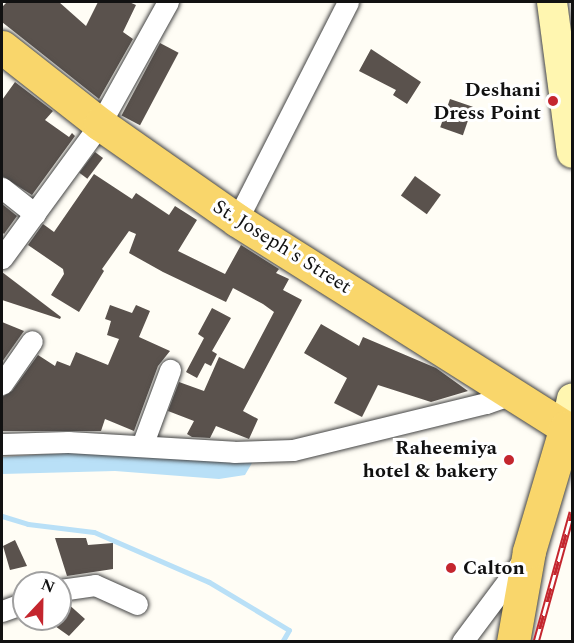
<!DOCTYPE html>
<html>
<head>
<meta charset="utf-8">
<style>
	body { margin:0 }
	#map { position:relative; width:574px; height:643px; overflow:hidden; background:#fffdf5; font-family:Spectral,serif }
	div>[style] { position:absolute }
	.water>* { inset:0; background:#b9e0f7 }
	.stream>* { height:5px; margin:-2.5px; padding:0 2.5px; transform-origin:2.5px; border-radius:2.5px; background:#b9e0f7 }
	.building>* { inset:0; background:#5a524d; transform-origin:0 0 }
	.roads { filter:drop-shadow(0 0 2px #444) drop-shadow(0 0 2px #444) }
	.minor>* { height:21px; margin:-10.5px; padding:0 10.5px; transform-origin:10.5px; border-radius:10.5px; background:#fff }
	.secondary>* { height:30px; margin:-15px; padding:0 15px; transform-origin:15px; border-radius:15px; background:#fff6b0 }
	.primary>* { height:33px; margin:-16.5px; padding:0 16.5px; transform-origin:16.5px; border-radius:16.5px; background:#f9d66b }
	.rail>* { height:7px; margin-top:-3.5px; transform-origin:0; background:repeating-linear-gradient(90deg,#fff 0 14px,#c4262e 0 28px); box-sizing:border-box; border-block:2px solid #c4262e }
	.dots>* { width:16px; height:16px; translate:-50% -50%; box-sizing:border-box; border:3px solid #fff; border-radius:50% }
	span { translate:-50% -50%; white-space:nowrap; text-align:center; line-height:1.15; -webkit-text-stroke:6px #fff; paint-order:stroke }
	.poi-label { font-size:20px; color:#111; font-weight:700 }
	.right { translate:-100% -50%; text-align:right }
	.left { translate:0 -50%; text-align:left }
	.street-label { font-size:20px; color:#111 }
	.frame { position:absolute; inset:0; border:3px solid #111; pointer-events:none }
	.north { position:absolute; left:12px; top:571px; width:60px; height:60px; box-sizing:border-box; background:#fff; border:2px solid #a0a0a0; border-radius:50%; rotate:22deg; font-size:16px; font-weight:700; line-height:24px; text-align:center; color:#111 }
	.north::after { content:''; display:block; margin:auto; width:21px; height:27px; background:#c4262e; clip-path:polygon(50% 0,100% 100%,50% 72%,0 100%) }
</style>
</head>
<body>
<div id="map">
	<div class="water">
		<div style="clip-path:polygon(94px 451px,248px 458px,252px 463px,245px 475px,219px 479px,115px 471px,2px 474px,2px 457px)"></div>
	</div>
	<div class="stream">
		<div style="left:2px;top:516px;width:27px;rotate:17deg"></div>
		<div style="left:28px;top:524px;width:66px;rotate:6.9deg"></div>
		<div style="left:94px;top:532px;width:125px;rotate:23.5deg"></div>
		<div style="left:209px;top:582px;width:93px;rotate:31deg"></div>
		<div style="left:289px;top:630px;width:14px;rotate:120deg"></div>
	</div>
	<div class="building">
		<div style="clip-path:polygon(7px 2px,59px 2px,86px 26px,98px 2px,129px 2px,136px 5px,123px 32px,133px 39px,99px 99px,2px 22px,2px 7px)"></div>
		<div style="left:160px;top:43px;width:21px;height:82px;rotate:28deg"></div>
		<div style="clip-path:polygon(371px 49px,421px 82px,407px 104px,393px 95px,396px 90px,359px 71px)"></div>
		<div style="clip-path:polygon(15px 82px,53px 111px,45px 120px,69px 137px,72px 133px,75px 136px,32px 195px,2px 176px,2px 100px)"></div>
		<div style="left:450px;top:99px;width:24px;height:30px;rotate:19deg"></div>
		<div style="left:95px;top:152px;width:10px;height:26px;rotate:37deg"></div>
		<div style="clip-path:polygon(94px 174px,132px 199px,136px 193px,169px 215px,175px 206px,197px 220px,178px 251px,225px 274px,241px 245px,279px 269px,276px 273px,289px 279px,283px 290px,302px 300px,243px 411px,258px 419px,249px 439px,216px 426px,210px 438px,192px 437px,187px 434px,194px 421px,168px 411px,179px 382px,204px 391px,219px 357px,244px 369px,274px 312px,263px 304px,233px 288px,226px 302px,163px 272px,129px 253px,136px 234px,129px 231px,102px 269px,104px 271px,79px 312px,51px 295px,64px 274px,63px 269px,28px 245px,43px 224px,54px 232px)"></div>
		<div style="left:415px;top:176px;width:32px;height:24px;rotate:36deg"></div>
		<div style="clip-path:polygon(2px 204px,17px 216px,4px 234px,2px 232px)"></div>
		<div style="clip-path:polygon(2px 272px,61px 317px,60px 319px,2px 300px)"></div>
		<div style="clip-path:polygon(110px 305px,132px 313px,136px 305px,150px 311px,139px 337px,170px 351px,158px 366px,134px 431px,105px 419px,101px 431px,2px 431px,2px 397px,12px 391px,38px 355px,55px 366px,57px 361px,70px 366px,76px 352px,108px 365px,119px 339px,107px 335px,111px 321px,105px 319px)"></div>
		<div style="clip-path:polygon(212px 308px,231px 318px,212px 351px,217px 354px,211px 366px,205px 363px,197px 378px,186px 372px,204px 338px,198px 334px)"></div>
		<div style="clip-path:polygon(2px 322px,24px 331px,2px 362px)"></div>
		<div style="clip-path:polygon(321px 324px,359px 346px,363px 337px,436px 368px,468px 391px,431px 402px,378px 385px,362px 417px,334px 403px,347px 378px,304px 353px)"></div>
		<div style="clip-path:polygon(55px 538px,86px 538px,88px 545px,113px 543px,113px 569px,67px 576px)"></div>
		<div style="clip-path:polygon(15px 540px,27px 566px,10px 570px,3px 546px)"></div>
		<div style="clip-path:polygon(60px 602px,66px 602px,85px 619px,69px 636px,45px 619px,60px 619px)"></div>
	</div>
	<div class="roads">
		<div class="minor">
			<div style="left:2px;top:188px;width:42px;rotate:38.2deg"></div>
			<div style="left:237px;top:220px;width:245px;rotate:-63deg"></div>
			<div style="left:2px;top:258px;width:166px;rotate:-53.8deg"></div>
			<div style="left:100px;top:124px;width:140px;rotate:-60.9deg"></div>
			<div style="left:2px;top:384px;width:52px;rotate:-55.1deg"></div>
			<div style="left:143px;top:443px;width:78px;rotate:-69.7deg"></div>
			<div style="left:2px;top:444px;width:66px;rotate:-1.7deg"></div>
			<div style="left:68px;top:442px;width:166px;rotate:3.4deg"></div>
			<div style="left:234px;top:452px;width:59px;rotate:-1.9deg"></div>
			<div style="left:293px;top:450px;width:199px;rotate:-13.7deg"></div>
			<div style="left:486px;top:403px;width:31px;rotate:-19deg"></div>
			<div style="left:60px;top:590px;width:35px;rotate:-8deg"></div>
			<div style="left:95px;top:585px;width:46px;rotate:24.3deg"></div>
			<div style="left:2px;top:611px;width:23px;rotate:-20deg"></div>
			<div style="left:462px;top:642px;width:104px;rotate:-53.2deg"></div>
		</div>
		<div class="secondary">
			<div style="left:552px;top:2px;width:152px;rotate:82.5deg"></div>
			<div style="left:566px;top:427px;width:29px;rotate:-78deg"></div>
		</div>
		<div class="primary">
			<div style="left:2px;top:47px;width:125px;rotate:38.2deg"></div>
			<div style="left:100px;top:124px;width:167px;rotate:35deg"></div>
			<div style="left:237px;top:220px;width:396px;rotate:32.3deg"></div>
			<div style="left:513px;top:642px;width:92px;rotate:-80deg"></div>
			<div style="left:529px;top:551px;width:129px;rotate:-73.4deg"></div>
		</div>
	</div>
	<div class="rail">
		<div style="left:536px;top:642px;width:135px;rotate:-74.5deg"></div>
	</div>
	<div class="dots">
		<div style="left:553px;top:101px;background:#c4262e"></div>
		<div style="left:509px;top:460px;background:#c4262e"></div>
		<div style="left:451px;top:568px;background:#c4262e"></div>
	</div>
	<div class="poi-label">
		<span class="right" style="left:541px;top:102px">Deshani<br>Dress Point</span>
		<span class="right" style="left:497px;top:460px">Raheemiya<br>hotel &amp; bakery</span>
		<span class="left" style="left:463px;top:568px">Calton</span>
	</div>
	<div class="street-label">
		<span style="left:282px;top:247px;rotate:32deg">St. Joseph's Street</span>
	</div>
	<div class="frame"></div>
	<div class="north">N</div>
</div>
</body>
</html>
